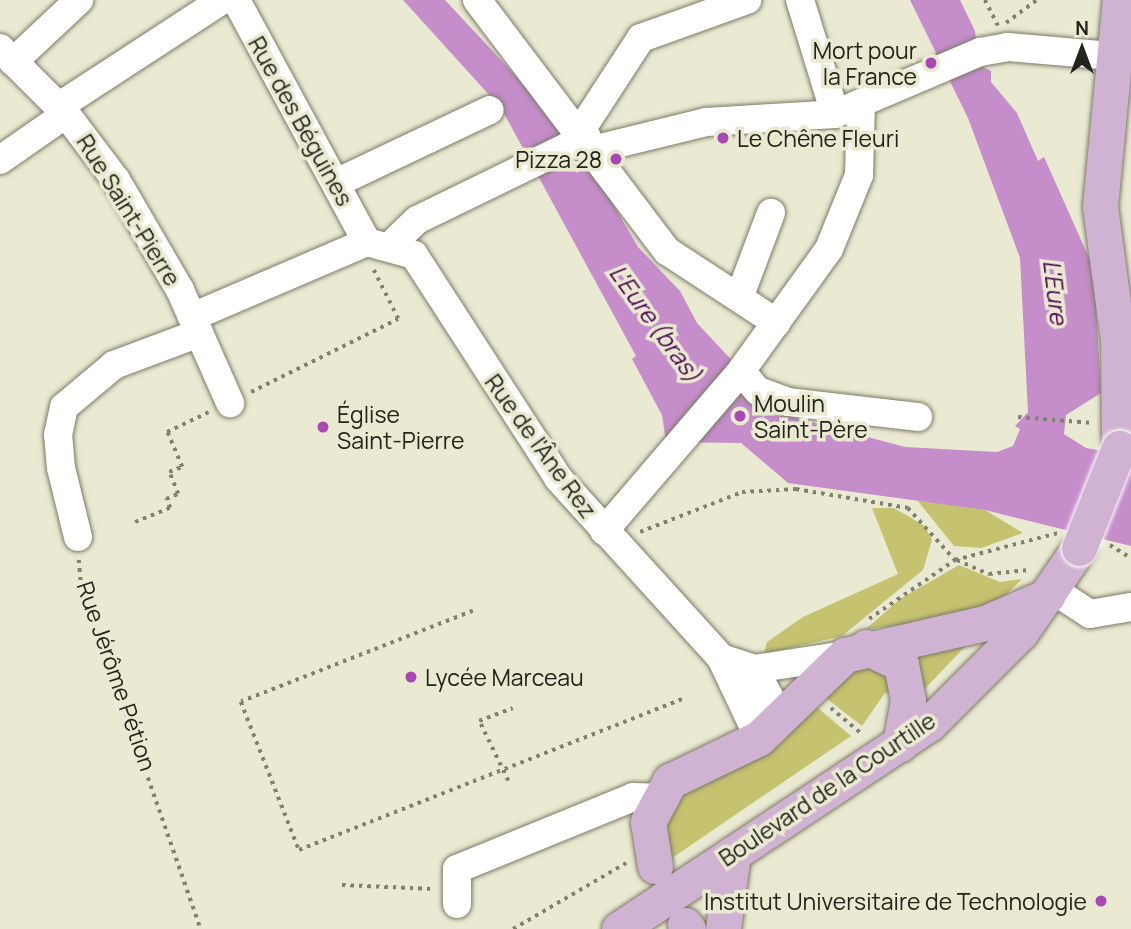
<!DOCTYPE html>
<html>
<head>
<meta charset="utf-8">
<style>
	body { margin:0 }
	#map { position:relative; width:1131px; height:929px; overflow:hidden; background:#eaead3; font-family:Manrope,sans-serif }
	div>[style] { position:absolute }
	.green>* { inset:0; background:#c5c370 }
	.water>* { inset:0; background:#c58dca }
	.river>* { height:37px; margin:-18.5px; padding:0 18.5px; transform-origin:18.5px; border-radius:18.5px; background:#c58dca }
	.path>* { height:3.5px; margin-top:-1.75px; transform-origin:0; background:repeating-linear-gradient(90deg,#818172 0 3.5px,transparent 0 8.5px) }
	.roads { filter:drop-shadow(0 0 2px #7b7b66) drop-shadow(0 0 2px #7b7b66) }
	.minor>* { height:28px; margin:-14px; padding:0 14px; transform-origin:14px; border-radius:14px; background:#fff }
	.major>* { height:35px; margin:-17.5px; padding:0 17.5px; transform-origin:17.5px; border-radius:17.5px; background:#d0b2d2 }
	.bridges { filter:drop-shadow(0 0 2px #fff) drop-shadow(0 0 2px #fff) }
	.major-bridge>* { height:35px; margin:-17.5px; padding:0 17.5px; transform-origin:17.5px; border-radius:17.5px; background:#d0b2d2 }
	.dots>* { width:19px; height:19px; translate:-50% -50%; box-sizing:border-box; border:4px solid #eaead3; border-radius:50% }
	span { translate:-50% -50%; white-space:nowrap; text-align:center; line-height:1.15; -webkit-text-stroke:7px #eaead3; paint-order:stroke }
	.poi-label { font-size:23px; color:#23231b }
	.right { translate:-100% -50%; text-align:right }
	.left { translate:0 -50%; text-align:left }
	.street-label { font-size:23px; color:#23231b }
	.water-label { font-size:24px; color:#4e0655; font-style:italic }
	.north { position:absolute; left:1047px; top:14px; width:70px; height:70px; -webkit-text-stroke:5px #eaead3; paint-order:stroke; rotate:0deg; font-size:19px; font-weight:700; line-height:28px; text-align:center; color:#23231b }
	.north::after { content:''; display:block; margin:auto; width:24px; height:32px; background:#23231b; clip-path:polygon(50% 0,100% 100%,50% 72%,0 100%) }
</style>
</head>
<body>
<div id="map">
	<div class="green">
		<div style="clip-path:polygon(917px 500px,985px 510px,1023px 533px,981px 548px,954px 546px)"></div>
		<div style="clip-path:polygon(872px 508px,894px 508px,925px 526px,932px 540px,923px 570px,842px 636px,764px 654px,767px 642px,803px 617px,898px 574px)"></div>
		<div style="clip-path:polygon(959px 565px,1000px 582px,1022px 579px,999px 602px,942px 621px,866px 629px,900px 599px)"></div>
		<div style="clip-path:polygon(977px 634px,920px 694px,893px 652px)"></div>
		<div style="clip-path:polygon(860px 665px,887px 670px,894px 695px,885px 693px,862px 726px,822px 695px)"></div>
		<div style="clip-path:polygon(812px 703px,851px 736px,669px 860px,662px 846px,668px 805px,680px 790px)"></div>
	</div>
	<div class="water">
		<div style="clip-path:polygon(evenodd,403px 0,445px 0,528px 89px,599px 180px,638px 247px,680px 291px,697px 323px,782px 414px,905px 447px,997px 452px,1013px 446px,1020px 429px,1015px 426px,1028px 412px,1020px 258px,968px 118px,910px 0,960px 0,975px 31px,980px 66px,991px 71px,991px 82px,1017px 113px,1038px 161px,1044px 157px,1094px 269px,1101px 393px,1066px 415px,1064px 434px,1086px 448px,1131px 456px,1131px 546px,985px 510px,788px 483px,741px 443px,666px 442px,662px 415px,632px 359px,636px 356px,501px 108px,403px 0,761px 411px,781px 434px,780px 435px,749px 433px,761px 411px)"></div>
	</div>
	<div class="river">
		<div style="left:713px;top:393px;width:123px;rotate:31.8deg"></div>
	</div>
	<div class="path">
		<div style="left:985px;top:0;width:29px;rotate:63deg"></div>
		<div style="left:1006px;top:23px;width:38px;rotate:-37deg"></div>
		<div style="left:251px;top:392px;width:164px;rotate:-26.4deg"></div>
		<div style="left:398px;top:319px;width:56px;rotate:-116.6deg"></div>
		<div style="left:1018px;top:417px;width:75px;rotate:4.6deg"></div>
		<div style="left:135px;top:522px;width:38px;rotate:-22deg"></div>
		<div style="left:170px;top:508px;width:10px;rotate:-114deg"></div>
		<div style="left:166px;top:499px;width:13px;rotate:-23deg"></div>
		<div style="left:178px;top:494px;width:24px;rotate:-112deg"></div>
		<div style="left:169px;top:472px;width:14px;rotate:-21deg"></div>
		<div style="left:182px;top:467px;width:38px;rotate:-113deg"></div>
		<div style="left:167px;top:432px;width:47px;rotate:-25.5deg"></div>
		<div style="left:640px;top:532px;width:110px;rotate:-21.4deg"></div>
		<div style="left:742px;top:492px;width:54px;rotate:-3.2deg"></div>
		<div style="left:796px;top:489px;width:114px;rotate:9.6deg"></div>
		<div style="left:908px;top:508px;width:70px;rotate:47.9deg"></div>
		<div style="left:1110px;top:545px;width:25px;rotate:32deg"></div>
		<div style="left:79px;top:560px;width:25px;rotate:85deg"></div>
		<div style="left:81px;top:585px;width:364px;rotate:70.8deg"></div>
		<div style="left:957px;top:560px;width:35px;rotate:24deg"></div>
		<div style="left:989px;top:574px;width:40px;rotate:-5.7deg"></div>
		<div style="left:473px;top:611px;width:249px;rotate:158.6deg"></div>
		<div style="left:241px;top:702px;width:159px;rotate:68.6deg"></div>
		<div style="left:299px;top:850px;width:415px;rotate:-21.5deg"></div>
		<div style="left:869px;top:619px;width:104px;rotate:-34.5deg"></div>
		<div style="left:955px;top:560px;width:106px;rotate:-14.7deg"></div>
		<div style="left:831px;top:708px;width:39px;rotate:40deg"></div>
		<div style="left:508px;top:781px;width:67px;rotate:-115.8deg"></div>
		<div style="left:479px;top:721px;width:36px;rotate:-21deg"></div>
		<div style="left:342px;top:885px;width:92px;rotate:2.5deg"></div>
		<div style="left:513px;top:929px;width:131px;rotate:-30.3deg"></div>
	</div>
	<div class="roads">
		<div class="minor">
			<div style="left:236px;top:0;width:275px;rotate:61.6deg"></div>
			<div style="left:477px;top:0;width:315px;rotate:52.9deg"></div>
			<div style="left:667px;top:251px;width:131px;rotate:33.2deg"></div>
			<div style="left:800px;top:0;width:119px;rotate:72.9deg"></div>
			<div style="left:0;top:48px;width:93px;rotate:45deg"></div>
			<div style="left:66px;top:114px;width:83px;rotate:52.9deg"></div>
			<div style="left:116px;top:180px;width:127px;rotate:59.8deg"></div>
			<div style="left:180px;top:290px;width:124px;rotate:66.1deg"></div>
			<div style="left:13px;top:62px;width:91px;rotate:-43.2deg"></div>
			<div style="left:58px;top:107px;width:196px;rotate:-33.1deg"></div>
			<div style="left:581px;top:130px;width:110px;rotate:-56.9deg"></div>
			<div style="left:641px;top:38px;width:113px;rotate:-19.7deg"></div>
			<div style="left:596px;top:149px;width:113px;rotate:-13.8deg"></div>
			<div style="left:706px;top:122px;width:129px;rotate:-3.5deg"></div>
			<div style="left:835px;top:114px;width:158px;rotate:-23.2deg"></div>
			<div style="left:980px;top:52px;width:28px;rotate:-10deg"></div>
			<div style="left:1008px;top:47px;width:104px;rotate:4.9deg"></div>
			<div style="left:0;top:160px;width:80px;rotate:-34.9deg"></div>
			<div style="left:336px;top:183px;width:170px;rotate:-25.4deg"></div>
			<div style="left:391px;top:245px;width:36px;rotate:-44deg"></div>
			<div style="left:417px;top:220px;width:189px;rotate:-26deg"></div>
			<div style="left:739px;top:298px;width:91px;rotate:-69.4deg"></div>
			<div style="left:192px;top:317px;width:190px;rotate:-23.2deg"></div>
			<div style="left:367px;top:242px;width:49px;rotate:15.5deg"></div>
			<div style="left:414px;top:255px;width:265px;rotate:57.1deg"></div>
			<div style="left:558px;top:478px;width:243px;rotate:47.8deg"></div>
			<div style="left:721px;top:658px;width:89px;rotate:64.6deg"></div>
			<div style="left:741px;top:371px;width:26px;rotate:50deg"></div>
			<div style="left:758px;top:391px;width:32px;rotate:20deg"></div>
			<div style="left:788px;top:402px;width:131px;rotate:6.6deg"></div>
			<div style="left:604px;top:531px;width:211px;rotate:-49.4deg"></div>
			<div style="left:741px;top:371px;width:150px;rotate:-54.2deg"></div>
			<div style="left:829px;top:249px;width:80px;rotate:-67.9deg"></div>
			<div style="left:859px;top:175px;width:72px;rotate:-88.4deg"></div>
			<div style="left:78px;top:537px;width:71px;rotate:-103.8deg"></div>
			<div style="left:61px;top:468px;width:33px;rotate:-95deg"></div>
			<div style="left:58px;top:435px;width:29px;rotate:-78deg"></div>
			<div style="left:64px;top:407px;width:65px;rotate:-40deg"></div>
			<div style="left:114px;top:365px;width:91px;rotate:-20.6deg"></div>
			<div style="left:1053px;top:590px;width:44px;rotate:33deg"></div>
			<div style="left:1090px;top:614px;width:42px;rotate:-9.7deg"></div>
			<div style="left:721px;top:658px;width:35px;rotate:18deg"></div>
			<div style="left:754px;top:669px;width:92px;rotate:-8.7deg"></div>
			<div style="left:754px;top:669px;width:56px;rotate:61.1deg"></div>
			<div style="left:457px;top:904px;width:35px;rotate:-90deg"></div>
			<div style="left:457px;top:869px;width:190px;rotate:-22.2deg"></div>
			<div style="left:633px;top:797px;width:24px;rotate:2deg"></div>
		</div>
		<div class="major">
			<div style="left:1119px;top:448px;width:108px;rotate:-90.5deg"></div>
			<div style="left:1118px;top:340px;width:135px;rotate:-97.7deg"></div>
			<div style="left:1100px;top:206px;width:207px;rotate:-84.5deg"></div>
			<div style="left:866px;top:647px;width:39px;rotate:26deg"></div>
			<div style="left:901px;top:664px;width:37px;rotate:79deg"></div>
			<div style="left:908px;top:700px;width:45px;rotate:100.3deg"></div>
			<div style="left:655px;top:866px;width:45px;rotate:-99deg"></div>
			<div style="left:648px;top:822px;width:47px;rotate:-61.8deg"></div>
			<div style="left:670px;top:781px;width:99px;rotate:-25.8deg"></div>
			<div style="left:759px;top:738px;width:120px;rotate:-44deg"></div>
			<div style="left:845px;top:655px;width:144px;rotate:-12.9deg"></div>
			<div style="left:985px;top:623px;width:68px;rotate:-23.5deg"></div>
			<div style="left:685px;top:925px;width:5px;rotate:53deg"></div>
			<div style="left:619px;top:929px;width:372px;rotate:-33.5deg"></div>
			<div style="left:929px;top:724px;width:130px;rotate:-45deg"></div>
			<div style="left:1021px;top:632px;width:102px;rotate:-55.4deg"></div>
			<div style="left:723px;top:929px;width:76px;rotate:-82.4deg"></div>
		</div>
	</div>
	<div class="bridges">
		<div class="major-bridge">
			<div style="left:1079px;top:548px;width:108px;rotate:-68.2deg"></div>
		</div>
	</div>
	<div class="dots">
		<div style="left:931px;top:63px;background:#a849b1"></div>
		<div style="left:723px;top:138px;background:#a849b1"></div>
		<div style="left:616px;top:159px;background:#a849b1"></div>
		<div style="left:740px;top:416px;background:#a849b1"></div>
		<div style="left:323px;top:427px;background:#a849b1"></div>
		<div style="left:411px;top:677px;background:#a849b1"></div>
		<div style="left:1101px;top:901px;background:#a849b1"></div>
	</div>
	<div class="poi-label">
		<span class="right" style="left:917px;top:63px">Mort pour<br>la France</span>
		<span class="left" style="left:737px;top:138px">Le Chêne Fleuri</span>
		<span class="right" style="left:602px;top:159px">Pizza 28</span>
		<span class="left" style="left:754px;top:416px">Moulin<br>Saint-Père</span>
		<span class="left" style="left:337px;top:427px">Église<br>Saint-Pierre</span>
		<span class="left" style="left:425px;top:677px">Lycée Marceau</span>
		<span class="right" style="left:1087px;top:901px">Institut Universitaire de Technologie</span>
	</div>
	<div class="street-label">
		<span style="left:301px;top:121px;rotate:61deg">Rue des Béguines</span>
		<span style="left:129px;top:210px;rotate:58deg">Rue Saint-Pierre</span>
		<span style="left:541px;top:446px;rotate:54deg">Rue de l'Âne Rez</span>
		<span style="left:117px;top:676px;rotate:71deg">Rue Jérôme Pétion</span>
		<span style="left:827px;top:789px;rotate:-34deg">Boulevard de la Courtille</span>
	</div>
	<div class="water-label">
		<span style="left:1056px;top:292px;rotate:83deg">L'Eure</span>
		<span style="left:656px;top:323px;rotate:54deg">L'Eure (bras)</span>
	</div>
	<div class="north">N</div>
</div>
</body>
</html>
